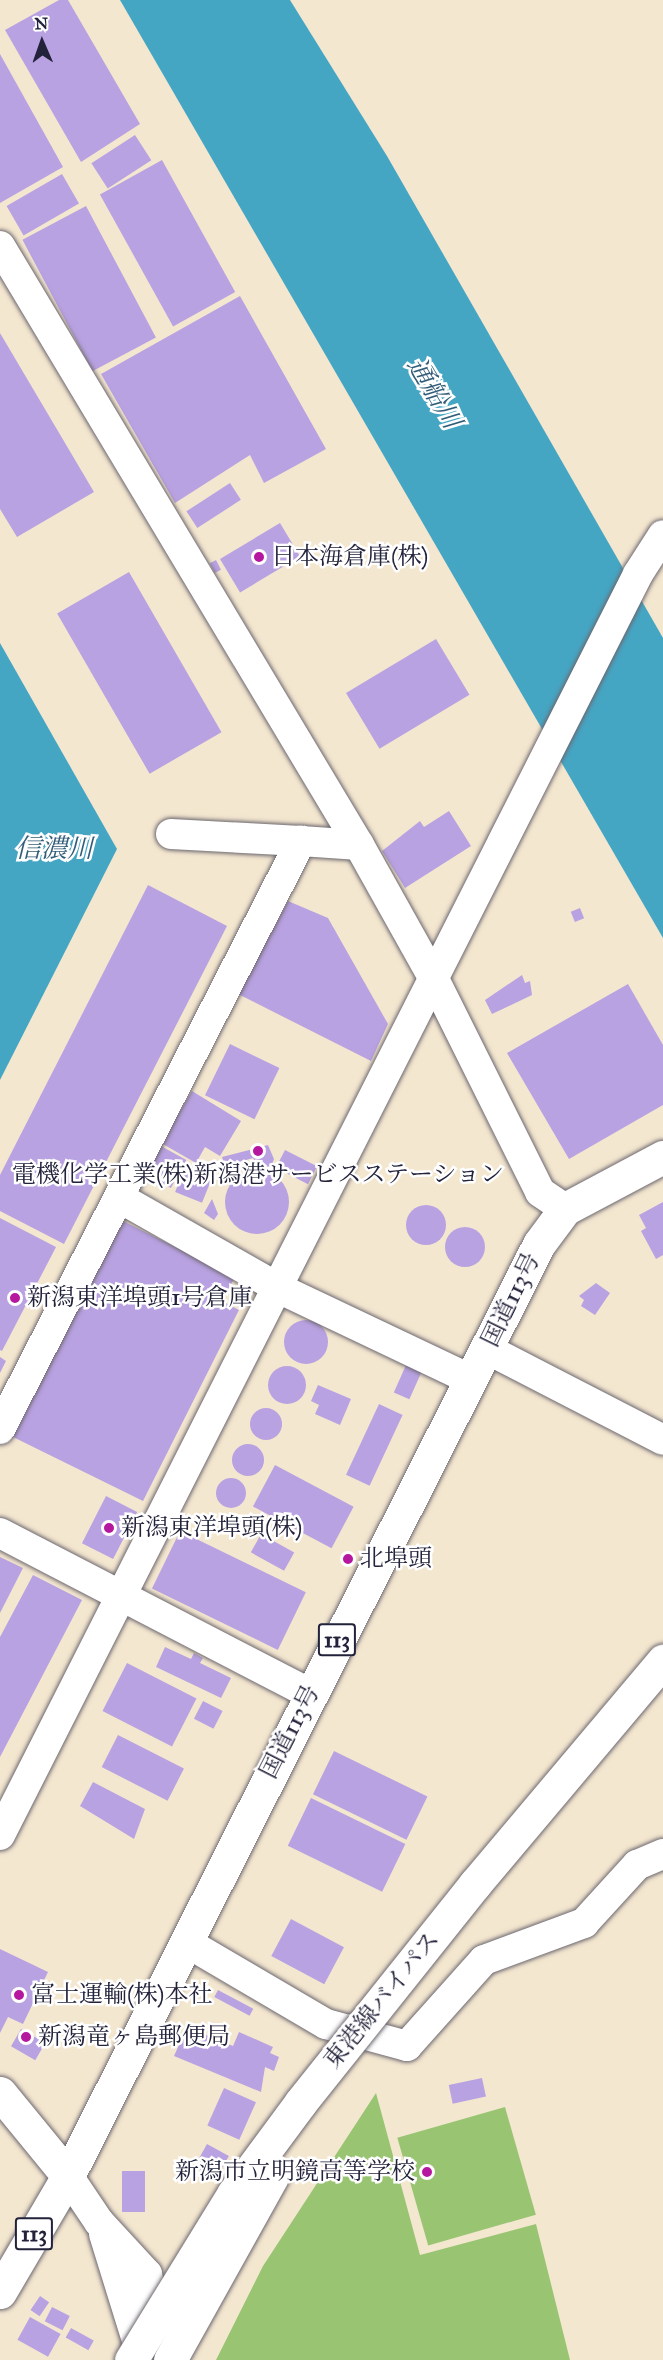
<!DOCTYPE html>
<html>
<head>
<meta charset="utf-8">
<style>
	body { margin:0 }
	#map { position:relative; width:663px; height:2360px; overflow:hidden; background:#f4e7d0; font-family:"IM FELL Great Primer","Noto Serif JP",serif }
	div>[style] { position:absolute }
	.green>* { inset:0; background:#99c573; transform-origin:0 0 }
	.water>* { inset:0; background:#45a6c4 }
	.building>* { inset:0; background:#b9a2e1; transform-origin:0 0 }
	.round { border-radius:50% }
	.roads { filter:drop-shadow(0 0 2px #6c676f) drop-shadow(0 0 2px #6c676f) }
	.minor>* { height:30px; margin:-15px; padding:0 15px; transform-origin:15px; border-radius:15px; background:#fff }
	.major>* { height:33px; margin:-16.5px; padding:0 16.5px; transform-origin:16.5px; border-radius:16.5px; background:#fff }
	.highway>* { height:33px; margin:-16.5px; padding:0 16.5px; transform-origin:16.5px; border-radius:16.5px; background:#fff }
	.bridges { filter:drop-shadow(0 0 2px #6c676f) drop-shadow(0 0 2px #6c676f) }
	.highway-bridge>* { height:33px; margin:-16.5px; padding:0 16.5px; transform-origin:16.5px; border-radius:16.5px; background:#fff }
	.dots>* { width:16px; height:16px; translate:-50% -50%; box-sizing:border-box; border:3px solid #fff; border-radius:50% }
	span { translate:-50% -50%; white-space:nowrap; text-align:center; line-height:1.15; -webkit-text-stroke:5px #fff; paint-order:stroke }
	.shield-label span { padding:2px 4px; background:#fff; border:2px solid; border-radius:4px; -webkit-text-stroke-width:0 }
	.shield-label { font-size:22px; color:#22223b; font-weight:700 }
	.poi-label { font-size:24px; color:#22223b }
	.left { translate:0 -50%; text-align:left }
	.right { translate:-100% -50%; text-align:right }
	.street-label { font-size:24px; color:#22223b }
	.water-label { font-size:26px; color:#325d79; font-style:italic }
	.north { position:absolute; left:12px; top:12px; width:60px; height:60px; -webkit-text-stroke:4px #fff; paint-order:stroke; rotate:358deg; font-size:16px; font-weight:700; line-height:24px; text-align:center; color:#22223b }
	.north::after { content:''; display:block; margin:auto; width:21px; height:27px; background:#22223b; clip-path:polygon(50% 0,100% 100%,50% 72%,0 100%) }
</style>
</head>
<body>
<div id="map">
	<div class="green">
		<div style="clip-path:polygon(376px 2093px,420px 2255px,536px 2224px,570px 2360px,216px 2360px,263px 2266px)"></div>
		<div style="left:505px;top:2107px;width:112px;height:112px;rotate:74deg"></div>
	</div>
	<div class="water">
		<div style="clip-path:polygon(120px 0,290px 0,387px 156px,663px 638px,663px 938px)"></div>
		<div style="clip-path:polygon(0 643px,117px 849px,0 1080px)"></div>
	</div>
	<div class="building">
		<div style="clip-path:polygon(59px 0,68px 0,140px 124px,81px 162px,5px 30px)"></div>
		<div style="clip-path:polygon(0 54px,63px 167px,0 203px)"></div>
		<div style="left:135px;top:135px;width:30px;height:52px;rotate:57deg"></div>
		<div style="left:162px;top:160px;width:151px;height:71px;rotate:61deg"></div>
		<div style="left:62px;top:174px;width:34px;height:64px;rotate:60deg"></div>
		<div style="left:86px;top:206px;width:149px;height:72px;rotate:62deg"></div>
		<div style="clip-path:polygon(240px 296px,326px 449px,264px 483px,250px 455px,175px 503px,101px 374px)"></div>
		<div style="clip-path:polygon(0 333px,94px 492px,17px 537px,0 509px)"></div>
		<div style="left:230px;top:483px;width:20px;height:52px;rotate:57deg"></div>
		<div style="left:280px;top:523px;width:39px;height:70px;rotate:59deg"></div>
		<div style="left:216px;top:560px;width:11px;height:7px;rotate:63deg"></div>
		<div style="left:129px;top:572px;width:185px;height:83px;rotate:60deg"></div>
		<div style="left:436px;top:639px;width:65px;height:105px;rotate:59deg"></div>
		<div style="clip-path:polygon(449px 811px,471px 846px,405px 888px,382px 851px,420px 821px,424px 827px)"></div>
		<div style="clip-path:polygon(148px 885px,227px 926px,64px 1244px,0 1211px,0 1175px)"></div>
		<div style="clip-path:polygon(288px 901px,328px 918px,388px 1024px,371px 1061px,238px 994px)"></div>
		<div style="left:580px;top:908px;width:11px;height:10px;rotate:68deg"></div>
		<div style="clip-path:polygon(522px 975px,525px 983px,530px 981px,532px 995px,492px 1014px,485px 1000px)"></div>
		<div style="clip-path:polygon(628px 984px,663px 1045px,663px 1105px,569px 1159px,507px 1053px)"></div>
		<div style="left:230px;top:1044px;width:55px;height:57px;rotate:26deg"></div>
		<div style="clip-path:polygon(192px 1091px,241px 1121px,220px 1156px,205px 1147px,196px 1163px,161px 1143px)"></div>
		<div style="clip-path:polygon(268px 1145px,274px 1159px,271px 1167px,258px 1166px,253px 1158px,225px 1166px,222px 1157px)"></div>
		<div style="left:161px;top:1146px;width:29px;height:32px;rotate:29deg"></div>
		<div style="left:285px;top:1150px;width:36px;height:20px;rotate:27deg"></div>
		<div style="left:186px;top:1165px;width:29px;height:29px;rotate:22deg"></div>
		<div class="round" style="left:225px;top:1170px;width:64px;height:64px"></div>
		<div style="clip-path:polygon(212px 1199px,218px 1214px,214px 1220px,204px 1213px)"></div>
		<div style="clip-path:polygon(663px 1202px,663px 1255px,656px 1259px,641px 1231px,646px 1228px,639px 1215px)"></div>
		<div class="round" style="left:406px;top:1205px;width:40px;height:40px"></div>
		<div style="clip-path:polygon(0 1218px,56px 1247px,2px 1351px,0 1350px)"></div>
		<div style="clip-path:polygon(121px 1220px,235px 1277px,222px 1301px,239px 1310px,143px 1501px,13px 1437px)"></div>
		<div class="round" style="left:445px;top:1227px;width:40px;height:40px"></div>
		<div style="clip-path:polygon(596px 1283px,610px 1293px,595px 1315px,581px 1306px,584px 1300px,579px 1296px)"></div>
		<div class="round" style="left:284px;top:1320px;width:44px;height:44px"></div>
		<div style="clip-path:polygon(0 1357px,6px 1361px,0 1373px)"></div>
		<div style="left:406px;top:1365px;width:17px;height:30px;rotate:24deg"></div>
		<div class="round" style="left:268px;top:1366px;width:38px;height:38px"></div>
		<div style="clip-path:polygon(318px 1385px,351px 1399px,340px 1425px,315px 1414px,319px 1405px,311px 1401px)"></div>
		<div style="left:379px;top:1404px;width:26px;height:78px;rotate:25deg"></div>
		<div class="round" style="left:250px;top:1408px;width:32px;height:32px"></div>
		<div class="round" style="left:232px;top:1444px;width:32px;height:32px"></div>
		<div style="left:275px;top:1465px;width:89px;height:47px;rotate:28deg"></div>
		<div class="round" style="left:216px;top:1478px;width:30px;height:30px"></div>
		<div style="left:106px;top:1496px;width:35px;height:53px;rotate:27deg"></div>
		<div style="left:180px;top:1531px;width:140px;height:64px;rotate:26deg"></div>
		<div style="left:261px;top:1534px;width:38px;height:21px;rotate:29deg"></div>
		<div style="clip-path:polygon(0 1557px,23px 1568px,0 1613px)"></div>
		<div style="clip-path:polygon(33px 1575px,82px 1600px,0 1757px,0 1637px)"></div>
		<div style="clip-path:polygon(165px 1647px,191px 1659px,194px 1653px,203px 1658px,200px 1663px,231px 1678px,221px 1698px,156px 1667px)"></div>
		<div style="left:127px;top:1663px;width:78px;height:54px;rotate:27deg"></div>
		<div style="left:203px;top:1701px;width:22px;height:20px;rotate:27deg"></div>
		<div style="left:118px;top:1735px;width:74px;height:36px;rotate:27deg"></div>
		<div style="left:334px;top:1751px;width:104px;height:48px;rotate:26deg"></div>
		<div style="clip-path:polygon(93px 1782px,145px 1809px,134px 1839px,80px 1806px)"></div>
		<div style="left:311px;top:1798px;width:105px;height:53px;rotate:26deg"></div>
		<div style="left:291px;top:1919px;width:60px;height:42px;rotate:28deg"></div>
		<div style="clip-path:polygon(0 1949px,48px 1972px,23px 2024px,8px 2017px,0 2033px)"></div>
		<div style="left:218px;top:1990px;width:40px;height:8px;rotate:28deg"></div>
		<div style="clip-path:polygon(187px 2027px,233px 2046px,239px 2032px,273px 2047px,270px 2053px,279px 2057px,274px 2071px,265px 2067px,261px 2092px,174px 2056px)"></div>
		<div style="left:21px;top:2029px;width:28px;height:20px;rotate:30deg"></div>
		<div style="left:482px;top:2078px;width:19px;height:34px;rotate:78deg"></div>
		<div style="left:224px;top:2088px;width:35px;height:41px;rotate:24deg"></div>
		<div style="left:207px;top:2144px;width:25px;height:26px;rotate:29deg"></div>
		<div style="left:122px;top:2171px;width:23px;height:41px"></div>
		<div style="left:40px;top:2296px;width:11px;height:17px;rotate:34deg"></div>
		<div style="left:52px;top:2307px;width:20px;height:16px;rotate:27deg"></div>
		<div style="left:30px;top:2317px;width:35px;height:26px;rotate:29deg"></div>
		<div style="left:71px;top:2328px;width:26px;height:11px;rotate:29deg"></div>
	</div>
	<div class="roads">
		<div class="minor">
			<div style="left:0;top:246px;width:698px;rotate:59.06deg"></div>
			<div style="left:359px;top:845px;width:154px;rotate:60.8deg"></div>
			<div style="left:434px;top:979px;width:238px;rotate:63.5deg"></div>
			<div style="left:540px;top:1192px;width:30px;rotate:34deg"></div>
			<div style="left:171px;top:834px;width:130px;rotate:3.1deg"></div>
			<div style="left:120px;top:1198px;width:184px;rotate:29.6deg"></div>
			<div style="left:280px;top:1289px;width:212px;rotate:25.4deg"></div>
			<div style="left:487px;top:1349px;width:198px;rotate:27.3deg"></div>
			<div style="left:0;top:1429px;width:661px;rotate:-62.89deg"></div>
			<div style="left:301px;top:841px;width:58px;rotate:3.9deg"></div>
			<div style="left:0;top:1533px;width:348px;rotate:27.4deg"></div>
			<div style="left:0;top:1835px;width:1413px;rotate:-63.16deg"></div>
			<div style="left:638px;top:574px;width:46px;rotate:-57.3deg"></div>
			<div style="left:186px;top:1942px;width:162px;rotate:30.4deg"></div>
			<div style="left:326px;top:2024px;width:84px;rotate:15.2deg"></div>
			<div style="left:407px;top:2046px;width:115px;rotate:-48.2deg"></div>
			<div style="left:484px;top:1960px;width:107px;rotate:-20.3deg"></div>
			<div style="left:584px;top:1923px;width:79px;rotate:-47.6deg"></div>
			<div style="left:637px;top:1865px;width:28px;rotate:-23deg"></div>
			<div style="left:68px;top:2176px;width:55px;rotate:56deg"></div>
			<div style="left:99px;top:2222px;width:71px;rotate:47.3deg"></div>
			<div style="left:147px;top:2274px;width:62px;rotate:78deg"></div>
			<div style="left:104px;top:2234px;width:132px;rotate:72.8deg"></div>
		</div>
		<div class="major">
			<div style="left:0;top:2093px;width:107px;rotate:50.7deg"></div>
		</div>
		<div class="highway">
			<div style="left:0;top:2292px;width:134px;rotate:-59.6deg"></div>
			<div style="left:68px;top:2176px;width:1044px;rotate:-63.19deg"></div>
			<div style="left:539px;top:1244px;width:44px;rotate:-53.4deg"></div>
			<div style="left:565px;top:1209px;width:111px;rotate:-28deg"></div>
		</div>
	</div>
	<div class="bridges">
		<div class="highway-bridge">
			<div style="left:131px;top:2360px;width:195px;rotate:-58.4deg"></div>
			<div style="left:233px;top:2194px;width:114px;rotate:-53.5deg"></div>
			<div style="left:301px;top:2102px;width:279px;rotate:-51.4deg"></div>
			<div style="left:475px;top:1884px;width:292px;rotate:-49.9deg"></div>
			<div style="left:170px;top:2360px;width:210px;rotate:-60.9deg"></div>
		</div>
	</div>
	<div class="dots">
		<div style="left:259px;top:557px;background:#b5179e"></div>
		<div style="left:258px;top:1151px;background:#b5179e"></div>
		<div style="left:15px;top:1298px;background:#b5179e"></div>
		<div style="left:109px;top:1528px;background:#b5179e"></div>
		<div style="left:348px;top:1559px;background:#b5179e"></div>
		<div style="left:19px;top:1995px;background:#b5179e"></div>
		<div style="left:26px;top:2037px;background:#b5179e"></div>
		<div style="left:427px;top:2172px;background:#b5179e"></div>
	</div>
	<div class="shield-label">
		<span style="left:337px;top:1640px">113</span>
		<span style="left:34px;top:2234px">113</span>
	</div>
	<div class="poi-label">
		<span class="left" style="left:271px;top:557px">日本海倉庫(株)</span>
		<span style="left:258px;top:1175px">電機化学工業(株)新潟港サービスステーション</span>
		<span class="left" style="left:27px;top:1298px">新潟東洋埠頭1号倉庫</span>
		<span class="left" style="left:121px;top:1528px">新潟東洋埠頭(株)</span>
		<span class="left" style="left:360px;top:1559px">北埠頭</span>
		<span class="left" style="left:31px;top:1995px">富士運輸(株)本社</span>
		<span class="left" style="left:38px;top:2037px">新潟竜ヶ島郵便局</span>
		<span class="right" style="left:415px;top:2172px">新潟市立明鏡高等学校</span>
	</div>
	<div class="street-label">
		<span style="left:511px;top:1300px;rotate:-64deg">国道113号</span>
		<span style="left:290px;top:1732px;rotate:-63deg">国道113号</span>
		<span style="left:382px;top:2000px;rotate:-51deg">東港線バイパス</span>
	</div>
	<div class="water-label">
		<span style="left:434px;top:393px;rotate:59deg">通船川</span>
		<span style="left:54px;top:849px">信濃川</span>
	</div>
	<div class="north">N</div>
</div>
</body>
</html>
